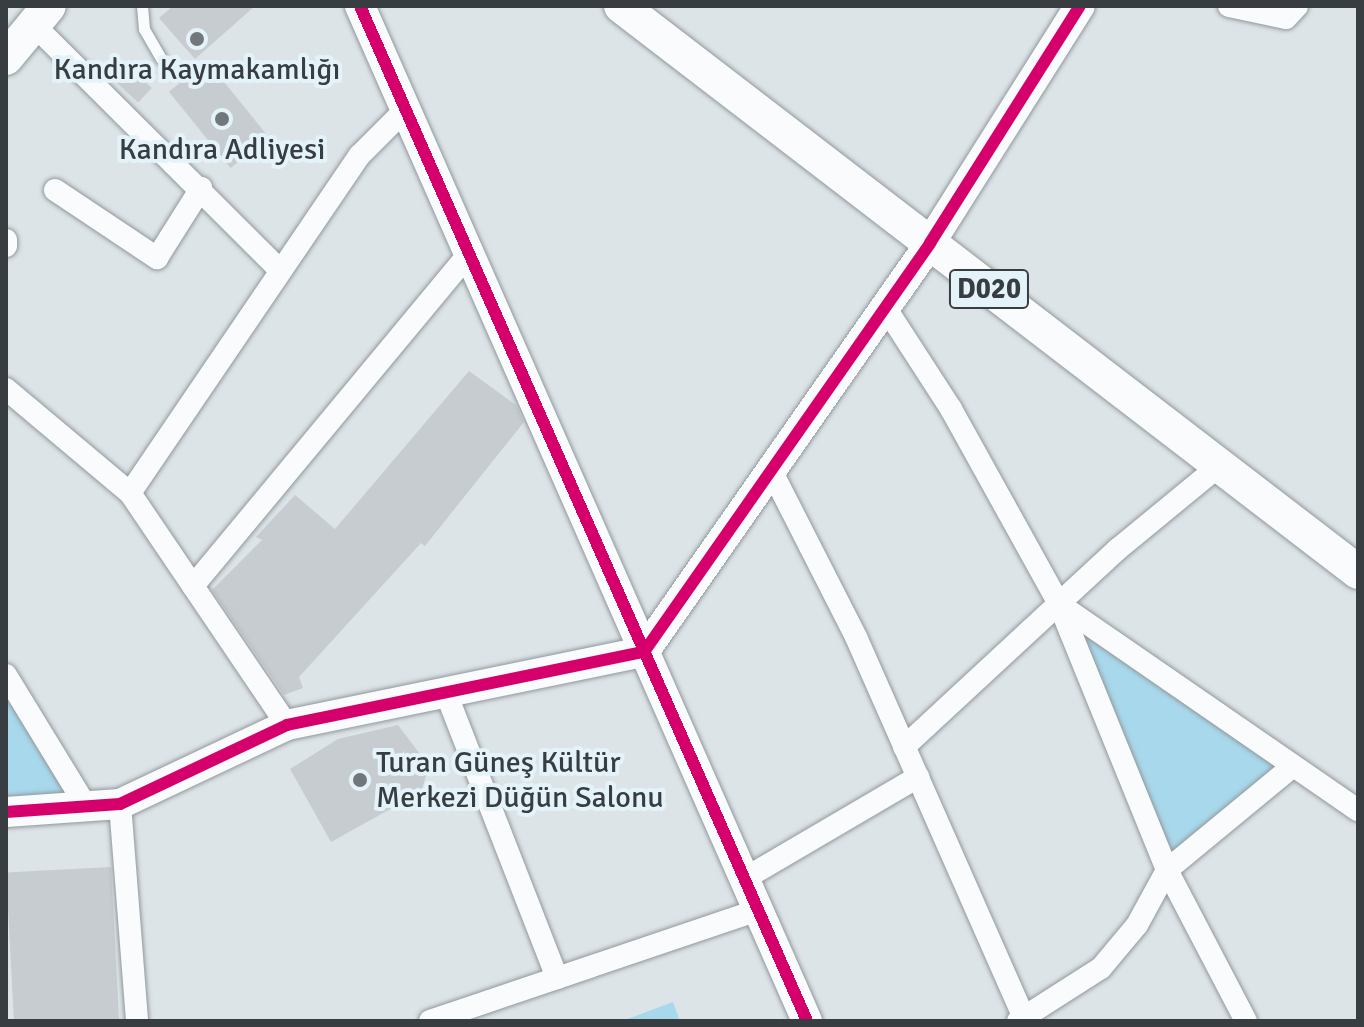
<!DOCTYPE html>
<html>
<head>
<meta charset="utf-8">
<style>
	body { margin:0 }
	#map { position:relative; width:1364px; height:1027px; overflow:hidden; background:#dce4e8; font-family:Signika,sans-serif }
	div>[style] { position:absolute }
	.green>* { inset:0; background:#a8d8ec }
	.building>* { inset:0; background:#c6cccf; transform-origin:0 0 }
	.roads { filter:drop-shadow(0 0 2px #92989b) drop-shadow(0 0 2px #92989b) }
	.lane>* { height:11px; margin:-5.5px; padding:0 5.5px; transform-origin:5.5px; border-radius:5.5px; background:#fafbfc }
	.street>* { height:22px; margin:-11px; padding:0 11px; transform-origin:11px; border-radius:11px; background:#fafbfc }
	.secondary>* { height:30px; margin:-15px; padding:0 15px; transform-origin:15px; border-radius:15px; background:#fafbfc }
	.primary>* { height:34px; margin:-17px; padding:0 17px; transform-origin:17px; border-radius:17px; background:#fafbfc }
	.cycleway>* { height:12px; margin:-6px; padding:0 6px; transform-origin:6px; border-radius:6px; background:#d6006c }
	.dots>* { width:22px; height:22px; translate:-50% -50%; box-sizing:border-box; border:4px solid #e4f3fa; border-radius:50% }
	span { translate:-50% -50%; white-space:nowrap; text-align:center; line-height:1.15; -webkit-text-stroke:8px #e4f3fa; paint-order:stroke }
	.shield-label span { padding:2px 6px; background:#e4f3fa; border:2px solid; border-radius:6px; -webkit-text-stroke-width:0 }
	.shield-label { font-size:28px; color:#373d40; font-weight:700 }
	.poi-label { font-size:30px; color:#373d40 }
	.left { translate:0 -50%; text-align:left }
	.frame { position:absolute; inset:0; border:8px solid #373d40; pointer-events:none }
</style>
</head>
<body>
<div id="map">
	<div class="green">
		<div style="clip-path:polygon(1059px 604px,1293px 766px,1167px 870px)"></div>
		<div style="clip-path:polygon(6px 675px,86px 806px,6px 812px)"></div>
		<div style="clip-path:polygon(673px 1002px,680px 1021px,622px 1021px)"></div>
	</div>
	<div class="building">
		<div style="clip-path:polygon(173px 6px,255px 6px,195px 59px,159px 18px)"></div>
		<div style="left:207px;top:61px;width:98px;height:49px;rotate:51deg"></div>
		<div style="left:124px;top:62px;width:38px;height:20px;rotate:43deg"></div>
		<div style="clip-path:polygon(469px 371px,516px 405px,524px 422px,425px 546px,421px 543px,299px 677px,303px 688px,284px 695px,212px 590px,262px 540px,256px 537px,295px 495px,335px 529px)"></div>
		<div style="clip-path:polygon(398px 725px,429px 766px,421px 792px,331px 842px,290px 769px,338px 739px)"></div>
		<div style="left:111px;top:867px;width:154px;height:105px;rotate:87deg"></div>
	</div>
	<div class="roads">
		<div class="lane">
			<div style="left:142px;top:6px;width:23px;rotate:85deg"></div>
			<div style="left:144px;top:29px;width:34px;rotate:60deg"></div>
		</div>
		<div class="street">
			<div style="left:1229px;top:6px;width:58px;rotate:11.9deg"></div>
			<div style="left:1286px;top:18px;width:16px;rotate:-47deg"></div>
			<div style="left:34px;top:25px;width:347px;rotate:44.9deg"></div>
			<div style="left:55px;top:190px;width:123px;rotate:33.7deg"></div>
			<div style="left:157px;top:258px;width:83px;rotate:-57.8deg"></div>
			<div style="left:6px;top:240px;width:6px;rotate:90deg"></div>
			<div style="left:885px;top:307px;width:121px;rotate:57.1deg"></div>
			<div style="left:951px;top:409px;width:223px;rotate:61deg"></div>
			<div style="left:1059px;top:604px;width:287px;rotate:67.9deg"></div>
			<div style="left:1167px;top:870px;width:170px;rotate:62.4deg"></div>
			<div style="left:6px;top:389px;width:162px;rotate:40deg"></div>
			<div style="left:130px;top:493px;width:280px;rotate:55.9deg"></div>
			<div style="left:771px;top:470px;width:187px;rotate:63deg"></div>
			<div style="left:856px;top:637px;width:420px;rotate:66.2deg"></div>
			<div style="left:130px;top:493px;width:409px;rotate:-55.8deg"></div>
			<div style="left:360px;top:155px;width:65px;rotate:-45deg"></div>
			<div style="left:193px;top:586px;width:432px;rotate:-50.3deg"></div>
			<div style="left:1059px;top:604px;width:363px;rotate:34.6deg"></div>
			<div style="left:6px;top:675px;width:153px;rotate:58.6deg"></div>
			<div style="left:446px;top:693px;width:306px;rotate:68.7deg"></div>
			<div style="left:904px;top:747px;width:292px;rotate:-42.8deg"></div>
			<div style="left:1118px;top:549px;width:131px;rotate:-39.4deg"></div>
			<div style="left:120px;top:804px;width:218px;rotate:85.5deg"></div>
			<div style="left:744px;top:879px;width:202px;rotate:-30.4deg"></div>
			<div style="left:430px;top:1021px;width:346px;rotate:-18.7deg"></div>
			<div style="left:1018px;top:1021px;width:98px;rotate:-32.6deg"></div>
			<div style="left:1101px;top:968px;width:56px;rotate:-50.1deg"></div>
			<div style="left:1137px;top:925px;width:63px;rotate:-61.4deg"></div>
			<div style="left:1167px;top:870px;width:163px;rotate:-39.5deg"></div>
		</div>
		<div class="secondary">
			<div style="left:360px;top:6px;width:1109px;rotate:66.23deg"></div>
			<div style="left:6px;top:812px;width:114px;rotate:-4deg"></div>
			<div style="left:120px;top:804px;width:185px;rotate:-25.3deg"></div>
			<div style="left:287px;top:725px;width:364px;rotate:-11.6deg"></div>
			<div style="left:644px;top:652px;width:499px;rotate:-55deg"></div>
			<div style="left:930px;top:243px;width:280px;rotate:-57.7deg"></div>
		</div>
		<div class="primary">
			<div style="left:621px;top:6px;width:929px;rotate:37.52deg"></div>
			<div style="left:6px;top:58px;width:67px;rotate:-50.4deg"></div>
		</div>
	</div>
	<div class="cycleway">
		<div style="left:360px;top:6px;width:1109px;rotate:66.23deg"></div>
		<div style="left:6px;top:812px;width:114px;rotate:-4deg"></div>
		<div style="left:120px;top:804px;width:185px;rotate:-25.3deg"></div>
		<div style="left:287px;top:725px;width:364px;rotate:-11.6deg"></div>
		<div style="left:644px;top:652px;width:499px;rotate:-55deg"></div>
		<div style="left:930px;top:243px;width:280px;rotate:-57.7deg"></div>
	</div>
	<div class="dots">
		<div style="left:197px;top:39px;background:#71777b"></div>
		<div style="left:222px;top:119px;background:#71777b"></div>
		<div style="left:360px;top:780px;background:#71777b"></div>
	</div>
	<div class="shield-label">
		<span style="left:989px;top:289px">D020</span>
	</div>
	<div class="poi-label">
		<span style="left:197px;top:70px">Kandıra Kaymakamlığı</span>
		<span style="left:222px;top:150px">Kandıra Adliyesi</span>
		<span class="left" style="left:376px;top:780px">Turan Güneş Kültür<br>Merkezi Düğün Salonu</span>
	</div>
	<div class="frame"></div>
</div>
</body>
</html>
